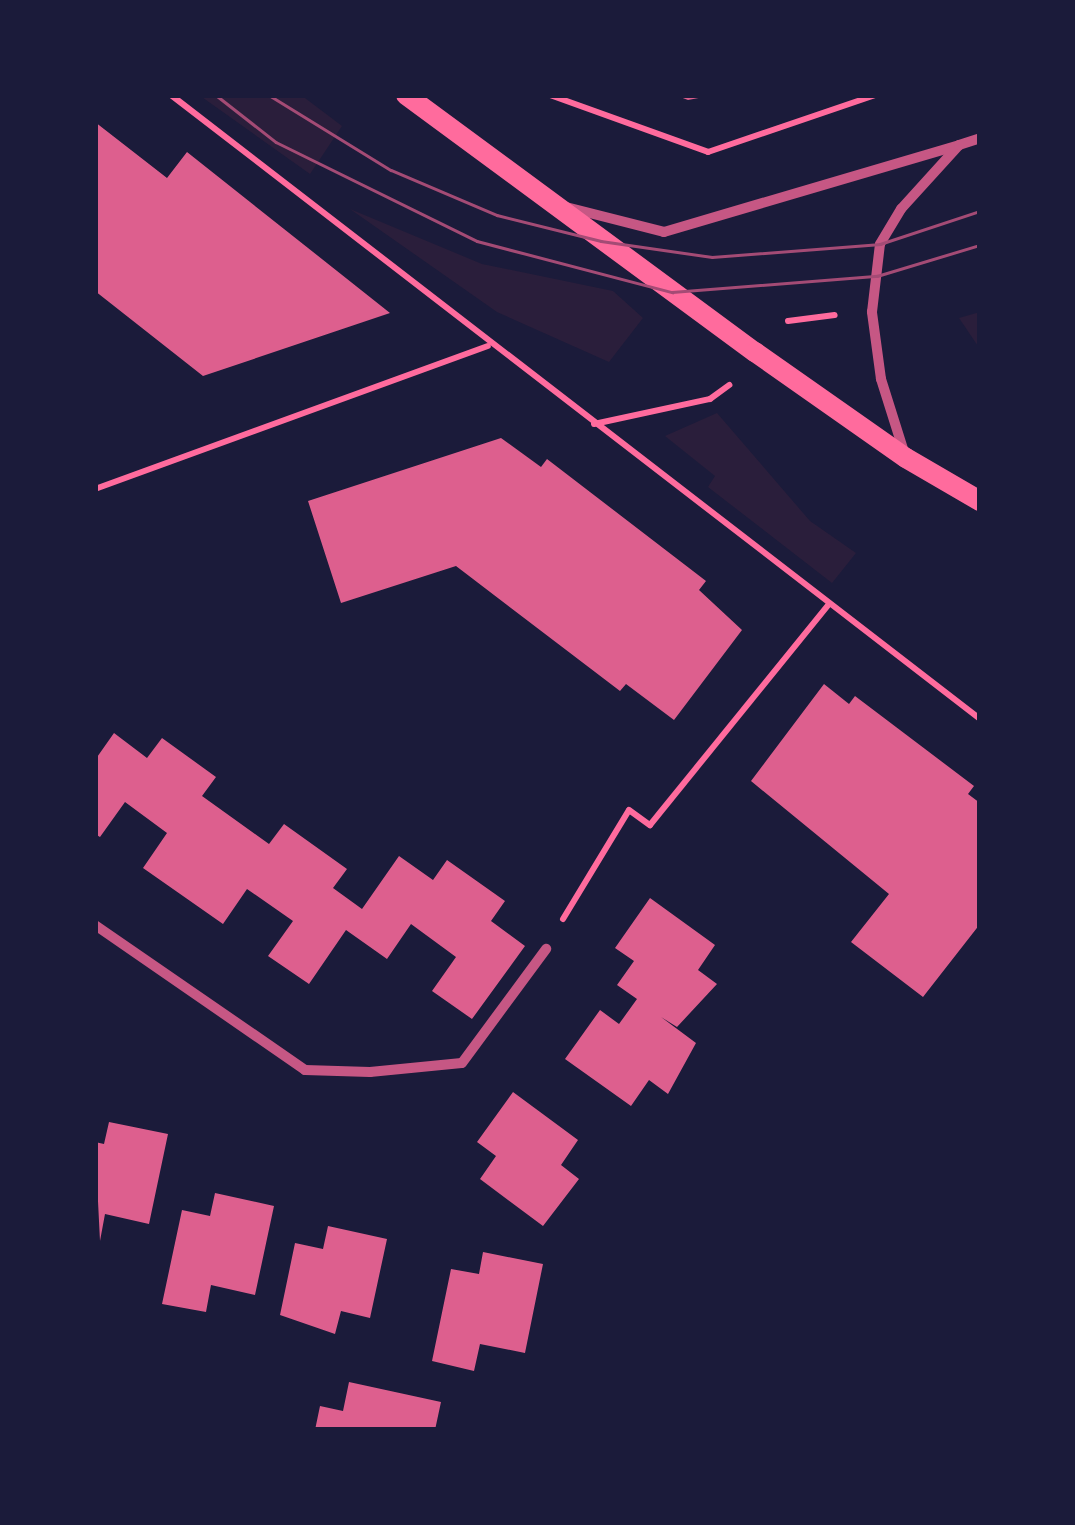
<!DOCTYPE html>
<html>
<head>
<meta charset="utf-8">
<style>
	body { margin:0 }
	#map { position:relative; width:1075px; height:1525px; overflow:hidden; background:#1b1b3a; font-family:"Asap Condensed",sans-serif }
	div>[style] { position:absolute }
	.green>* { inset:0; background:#2a1e3b }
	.building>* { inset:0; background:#dd5f8e }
	.path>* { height:6px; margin:-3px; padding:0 3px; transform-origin:3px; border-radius:3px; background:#ff6b9d }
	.minor>* { height:10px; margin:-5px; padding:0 5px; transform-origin:5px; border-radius:5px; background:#c65784 }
	.secondary>* { height:20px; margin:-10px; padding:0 10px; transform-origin:10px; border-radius:10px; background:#ff6b9d }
	.tram>* { height:2.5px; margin:-1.25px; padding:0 1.25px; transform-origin:1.25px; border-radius:1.25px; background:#a44b75 }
	span { translate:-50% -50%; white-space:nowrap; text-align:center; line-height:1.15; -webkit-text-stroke:10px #1b1b3a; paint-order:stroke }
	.frame { position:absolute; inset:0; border:98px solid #1b1b3a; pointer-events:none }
</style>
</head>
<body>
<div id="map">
	<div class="green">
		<div style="clip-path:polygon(199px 95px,301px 95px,342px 126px,310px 174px)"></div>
		<div style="clip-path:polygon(350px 209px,482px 264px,613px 291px,643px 318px,609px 362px,497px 312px)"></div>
		<div style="clip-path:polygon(980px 312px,980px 349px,959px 318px)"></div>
		<div style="clip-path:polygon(717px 413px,810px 521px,856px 553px,832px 583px,708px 487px,715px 476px,665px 436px)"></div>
	</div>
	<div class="building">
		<div style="clip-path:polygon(675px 95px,709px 95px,709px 96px,688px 100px)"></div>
		<div style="clip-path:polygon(95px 122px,167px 178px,187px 152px,390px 313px,203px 376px,95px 291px)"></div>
		<div style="clip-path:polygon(501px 438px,541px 467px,547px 459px,706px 581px,699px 590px,742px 630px,674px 720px,626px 684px,620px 691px,456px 566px,341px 603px,308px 501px)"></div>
		<div style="clip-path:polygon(824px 684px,849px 704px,855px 696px,974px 786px,968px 794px,980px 803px,980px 924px,923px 997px,851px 942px,889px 894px,751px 781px)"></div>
		<div style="clip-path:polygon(114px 733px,147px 758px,162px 738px,216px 777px,202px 796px,269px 844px,284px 824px,347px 869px,333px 888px,362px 909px,399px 856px,433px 880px,447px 860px,505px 901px,491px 921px,525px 946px,472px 1019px,432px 991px,456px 957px,411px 924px,387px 959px,346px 930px,309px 984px,268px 956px,293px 921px,247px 889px,223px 924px,143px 868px,167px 833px,125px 802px,100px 837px,95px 834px,95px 760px)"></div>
		<div style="clip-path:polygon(650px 898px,715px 945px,698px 970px,717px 984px,677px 1027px,661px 1017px,696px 1043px,668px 1094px,649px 1080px,631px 1106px,565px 1059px,600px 1010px,619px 1024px,637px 999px,617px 985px,634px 961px,615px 948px)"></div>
		<div style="clip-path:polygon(513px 1092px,578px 1140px,561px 1165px,579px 1179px,543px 1226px,480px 1179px,496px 1156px,477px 1142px)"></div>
		<div style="clip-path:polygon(109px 1122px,168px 1134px,149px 1224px,105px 1214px,100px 1241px,95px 1142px,104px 1144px)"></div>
		<div style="clip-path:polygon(215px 1193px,274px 1206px,255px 1295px,211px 1285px,206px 1312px,162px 1304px,182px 1210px,210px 1216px)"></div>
		<div style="clip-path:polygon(328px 1226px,387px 1239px,370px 1318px,341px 1311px,335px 1334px,280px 1315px,295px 1243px,323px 1249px)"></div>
		<div style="clip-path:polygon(483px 1252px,543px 1264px,525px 1353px,480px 1344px,474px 1371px,432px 1361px,451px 1269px,479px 1274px)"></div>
		<div style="clip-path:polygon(349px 1382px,441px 1402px,435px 1430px,315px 1430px,320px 1406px,343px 1411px)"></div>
	</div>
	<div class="path">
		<div style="left:171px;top:95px;width:1022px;rotate:37.64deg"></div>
		<div style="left:550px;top:95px;width:168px;rotate:19.8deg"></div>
		<div style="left:708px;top:152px;width:176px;rotate:-18.8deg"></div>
		<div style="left:788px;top:321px;width:47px;rotate:-7.3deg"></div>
		<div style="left:594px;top:424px;width:119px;rotate:-12.2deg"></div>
		<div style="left:710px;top:399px;width:24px;rotate:-36deg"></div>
		<div style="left:95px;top:489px;width:418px;rotate:-20deg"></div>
		<div style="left:563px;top:919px;width:127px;rotate:-58.8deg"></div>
		<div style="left:629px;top:810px;width:26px;rotate:36deg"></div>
		<div style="left:650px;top:825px;width:284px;rotate:-51deg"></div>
	</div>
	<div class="minor">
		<div style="left:566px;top:207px;width:101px;rotate:14.3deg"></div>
		<div style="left:664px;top:232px;width:308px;rotate:-16.4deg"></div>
		<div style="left:904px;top:452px;width:77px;rotate:-107.5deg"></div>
		<div style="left:881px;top:379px;width:68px;rotate:-97.7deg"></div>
		<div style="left:872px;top:312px;width:68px;rotate:-83.3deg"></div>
		<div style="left:880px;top:244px;width:41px;rotate:-59deg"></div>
		<div style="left:901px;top:209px;width:86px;rotate:-47.8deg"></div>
		<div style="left:959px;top:145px;width:22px;rotate:-18deg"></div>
		<div style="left:95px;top:925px;width:255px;rotate:34.6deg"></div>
		<div style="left:305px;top:1070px;width:65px;rotate:1.8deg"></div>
		<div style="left:370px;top:1072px;width:92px;rotate:-5.6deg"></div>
		<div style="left:462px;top:1063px;width:142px;rotate:-53.6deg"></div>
	</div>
	<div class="secondary">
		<div style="left:406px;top:95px;width:433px;rotate:36.4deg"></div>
		<div style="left:755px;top:352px;width:184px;rotate:35.1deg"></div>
		<div style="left:906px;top:458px;width:86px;rotate:30.2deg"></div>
	</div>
	<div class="tram">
		<div style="left:216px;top:95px;width:76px;rotate:38.1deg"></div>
		<div style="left:276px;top:142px;width:224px;rotate:26.2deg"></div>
		<div style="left:477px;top:241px;width:202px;rotate:14.7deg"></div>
		<div style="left:672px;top:292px;width:206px;rotate:-4.5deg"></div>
		<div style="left:877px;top:276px;width:108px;rotate:-16.8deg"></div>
		<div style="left:269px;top:95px;width:143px;rotate:31.6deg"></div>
		<div style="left:391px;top:170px;width:115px;rotate:23deg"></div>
		<div style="left:497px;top:215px;width:107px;rotate:14deg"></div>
		<div style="left:601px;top:241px;width:112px;rotate:8.2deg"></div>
		<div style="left:712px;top:257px;width:169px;rotate:-4.4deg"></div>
		<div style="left:880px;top:244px;width:105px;rotate:-18.3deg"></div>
	</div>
	<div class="frame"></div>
</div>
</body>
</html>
